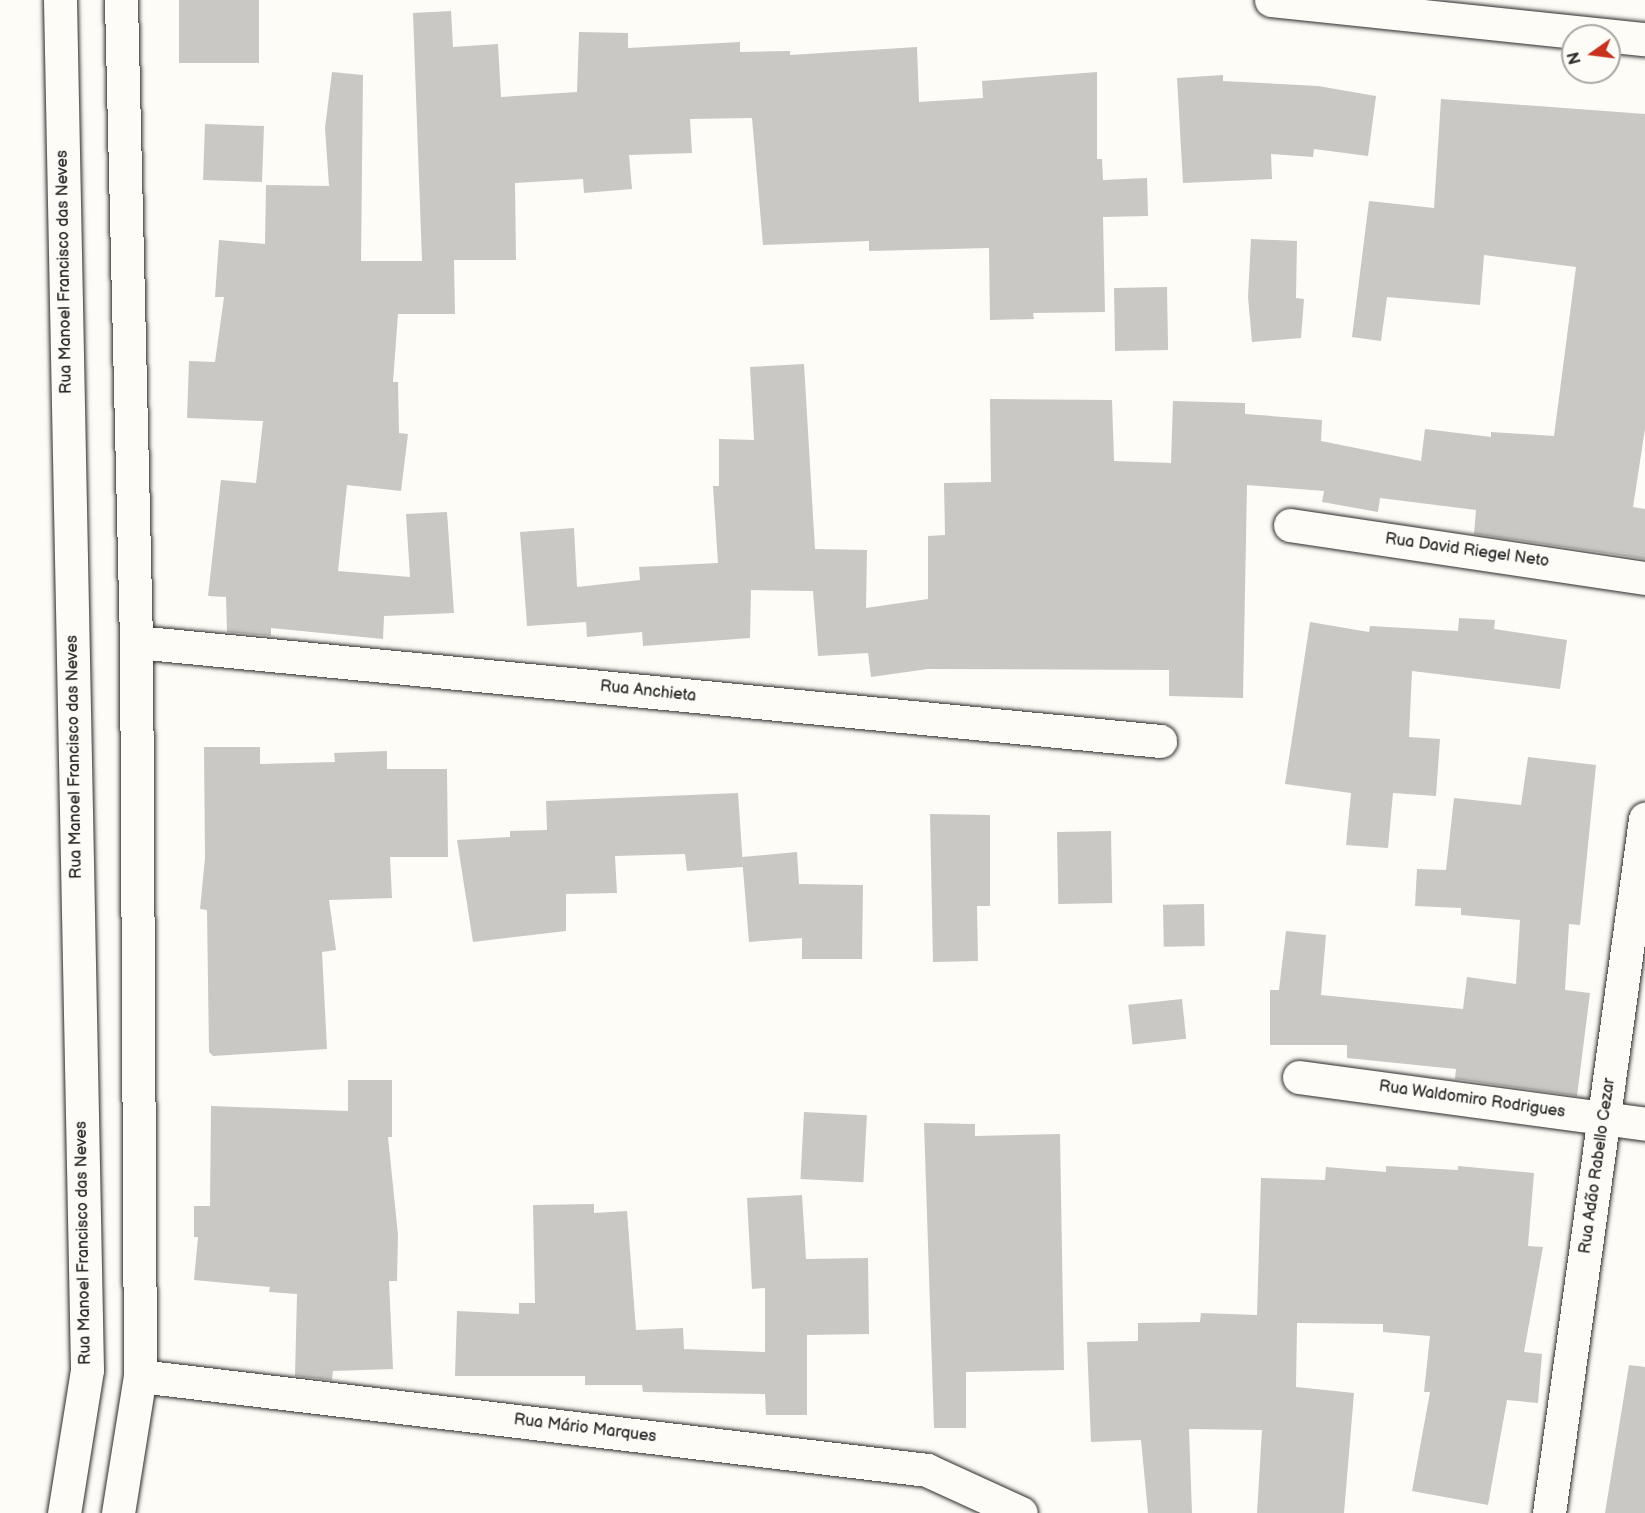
<!DOCTYPE html>
<html>
<head>
<meta charset="utf-8">
<style>
	body { margin:0 }
	#map { position:relative; width:1645px; height:1513px; overflow:hidden; background:#fdfcf7; font-family:"Balsamiq Sans",sans-serif }
	div>[style] { position:absolute }
	.building>* { inset:0; background:#c9c8c4; transform-origin:0 0 }
	.roads { filter:drop-shadow(0 0 2px #2b2b2b) drop-shadow(0 0 2px #2b2b2b) }
	.minor>* { height:33px; margin:-16.5px; padding:0 16.5px; transform-origin:16.5px; border-radius:16.5px; background:#fdfcf7 }
	.major>* { height:33px; margin:-16.5px; padding:0 16.5px; transform-origin:16.5px; border-radius:16.5px; background:#fdfcf7 }
	span { translate:-50% -50%; white-space:nowrap; text-align:center; line-height:1.15; -webkit-text-stroke:6px #fdfcf7; paint-order:stroke }
	.street-label { font-size:16px; color:#2b2b2b }
	.north { position:absolute; left:1561px; top:24px; width:60px; height:60px; box-sizing:border-box; background:#fdfcf7; border:2px solid #a9a8a5; border-radius:50%; rotate:256deg; font-size:16px; font-weight:700; line-height:24px; text-align:center; color:#2b2b2b }
	.north::after { content:''; display:block; margin:auto; width:21px; height:27px; background:#c8321e; clip-path:polygon(50% 0,100% 100%,50% 72%,0 100%) }
</style>
</head>
<body>
<div id="map">
	<div class="building">
		<div style="left:179px;top:0;width:80px;height:63px"></div>
		<div style="clip-path:polygon(451px 11px,453px 47px,498px 44px,501px 97px,577px 92px,579px 32px,628px 33px,628px 48px,740px 42px,740px 52px,790px 51px,790px 55px,917px 47px,919px 102px,983px 98px,982px 81px,1097px 72px,1097px 159px,1102px 159px,1103px 180px,1147px 178px,1148px 216px,1103px 217px,1105px 312px,1033px 313px,1034px 319px,990px 320px,989px 248px,869px 251px,869px 241px,763px 245px,752px 118px,690px 119px,692px 153px,629px 155px,632px 189px,584px 193px,583px 179px,515px 183px,516px 260px,454px 260px,455px 314px,398px 314px,393px 382px,398px 382px,399px 433px,408px 434px,401px 491px,347px 485px,338px 571px,410px 577px,406px 514px,447px 512px,454px 613px,384px 616px,383px 639px,271px 628px,271px 636px,227px 632px,226px 597px,208px 596px,221px 480px,256px 483px,263px 421px,187px 418px,189px 361px,215px 362px,224px 297px,215px 297px,219px 240px,265px 244px,266px 185px,329px 186px,325px 128px,332px 72px,363px 75px,361px 261px,422px 261px,413px 13px)"></div>
		<div style="clip-path:polygon(1223px 75px,1223px 81px,1318px 86px,1376px 96px,1368px 156px,1314px 149px,1313px 157px,1271px 154px,1272px 179px,1183px 183px,1177px 78px)"></div>
		<div style="clip-path:polygon(1441px 99px,1645px 114px,1645px 429px,1633px 507px,1645px 509px,1645px 559px,1474px 534px,1476px 510px,1380px 498px,1378px 512px,1322px 502px,1324px 491px,1247px 485px,1243px 698px,1169px 696px,1169px 670px,928px 669px,871px 677px,868px 653px,818px 656px,813px 591px,751px 590px,750px 638px,643px 646px,642px 632px,587px 637px,586px 622px,527px 626px,520px 532px,574px 528px,577px 587px,640px 580px,639px 567px,718px 563px,713px 486px,719px 486px,719px 439px,754px 440px,750px 367px,804px 364px,815px 549px,867px 550px,866px 608px,928px 599px,928px 536px,945px 535px,944px 483px,991px 482px,990px 399px,1112px 400px,1114px 461px,1171px 463px,1173px 401px,1245px 403px,1245px 414px,1322px 420px,1321px 441px,1421px 461px,1425px 429px,1491px 437px,1491px 432px,1554px 436px,1576px 267px,1484px 255px,1480px 305px,1387px 297px,1381px 341px,1352px 337px,1369px 201px,1434px 208px)"></div>
		<div style="left:205px;top:124px;width:59px;height:56px;rotate:2deg"></div>
		<div style="clip-path:polygon(1251px 239px,1297px 241px,1296px 298px,1304px 299px,1301px 338px,1252px 342px,1248px 297px)"></div>
		<div style="left:1167px;top:287px;width:63px;height:53px;rotate:89deg"></div>
		<div style="clip-path:polygon(1459px 618px,1495px 620px,1494px 629px,1567px 640px,1560px 689px,1412px 671px,1409px 737px,1440px 739px,1436px 796px,1393px 793px,1388px 848px,1346px 845px,1351px 793px,1285px 784px,1310px 622px,1369px 632px,1370px 626px,1458px 631px)"></div>
		<div style="clip-path:polygon(204px 747px,260px 747px,260px 764px,335px 762px,334px 753px,387px 751px,387px 769px,447px 769px,448px 857px,390px 857px,392px 898px,329px 900px,336px 950px,322px 952px,327px 1049px,213px 1056px,209px 1052px,207px 910px,200px 909px,205px 858px)"></div>
		<div style="clip-path:polygon(1528px 757px,1596px 765px,1580px 925px,1569px 924px,1565px 990px,1590px 993px,1577px 1096px,1455px 1079px,1456px 1069px,1347px 1058px,1347px 1045px,1270px 1045px,1270px 990px,1279px 990px,1286px 931px,1326px 935px,1321px 995px,1463px 1009px,1467px 977px,1516px 984px,1520px 920px,1461px 915px,1461px 908px,1415px 906px,1417px 869px,1446px 870px,1454px 798px,1521px 805px)"></div>
		<div style="clip-path:polygon(738px 793px,743px 867px,687px 871px,685px 854px,615px 856px,617px 893px,566px 894px,566px 931px,473px 942px,457px 840px,510px 837px,510px 831px,547px 830px,546px 801px)"></div>
		<div style="clip-path:polygon(930px 814px,990px 815px,990px 906px,977px 906px,978px 961px,933px 962px)"></div>
		<div style="left:1111px;top:831px;width:72px;height:54px;rotate:89deg"></div>
		<div style="clip-path:polygon(797px 852px,799px 884px,863px 885px,862px 959px,802px 959px,802px 938px,749px 942px,742px 857px)"></div>
		<div style="left:1204px;top:904px;width:42px;height:41px;rotate:89deg"></div>
		<div style="left:1182px;top:999px;width:40px;height:54px;rotate:84deg"></div>
		<div style="clip-path:polygon(348px 1080px,392px 1080px,392px 1137px,388px 1137px,398px 1235px,397px 1281px,389px 1281px,393px 1369px,333px 1371px,332px 1380px,295px 1376px,297px 1294px,269px 1292px,270px 1287px,194px 1280px,198px 1237px,194px 1237px,194px 1206px,210px 1206px,211px 1106px,348px 1111px)"></div>
		<div style="left:804px;top:1112px;width:63px;height:67px;rotate:3deg"></div>
		<div style="clip-path:polygon(924px 1123px,975px 1124px,975px 1136px,1060px 1134px,1064px 1370px,966px 1372px,966px 1428px,934px 1428px)"></div>
		<div style="clip-path:polygon(1386px 1166px,1458px 1170px,1458px 1166px,1534px 1173px,1528px 1246px,1543px 1247px,1524px 1352px,1542px 1354px,1538px 1403px,1507px 1400px,1488px 1505px,1412px 1491px,1430px 1392px,1424px 1392px,1430px 1336px,1383px 1332px,1383px 1324px,1297px 1323px,1296px 1387px,1354px 1393px,1344px 1513px,1257px 1513px,1262px 1430px,1189px 1429px,1192px 1513px,1148px 1513px,1141px 1440px,1091px 1442px,1087px 1342px,1138px 1341px,1138px 1323px,1200px 1322px,1201px 1313px,1257px 1315px,1261px 1178px,1325px 1180px,1326px 1167px,1386px 1172px)"></div>
		<div style="clip-path:polygon(802px 1195px,806px 1259px,868px 1258px,869px 1334px,807px 1335px,807px 1415px,766px 1415px,765px 1394px,643px 1392px,642px 1385px,585px 1385px,585px 1376px,455px 1376px,457px 1311px,519px 1314px,519px 1303px,535px 1303px,533px 1205px,594px 1204px,594px 1213px,627px 1211px,636px 1330px,683px 1328px,684px 1349px,765px 1352px,765px 1288px,752px 1289px,747px 1198px)"></div>
		<div style="clip-path:polygon(1629px 1365px,1645px 1367px,1645px 1513px,1605px 1513px)"></div>
	</div>
	<div class="roads">
		<div class="minor">
			<div style="left:1271px;top:0;width:376px;rotate:6deg"></div>
			<div style="left:1290px;top:525px;width:359px;rotate:8.5deg"></div>
			<div style="left:136px;top:642px;width:1029px;rotate:5.52deg"></div>
			<div style="left:1299px;top:1077px;width:349px;rotate:7.7deg"></div>
			<div style="left:140px;top:1376px;width:793px;rotate:6.81deg"></div>
			<div style="left:927px;top:1470px;width:103px;rotate:24.6deg"></div>
			<div style="left:1549px;top:1513px;width:701px;rotate:-82.12deg"></div>
		</div>
		<div class="major">
			<div style="left:60px;top:0;width:1370px;rotate:88.87deg"></div>
			<div style="left:87px;top:1370px;width:145px;rotate:99.1deg"></div>
			<div style="left:118px;top:1513px;width:139px;rotate:-80.9deg"></div>
			<div style="left:140px;top:1376px;width:734px;rotate:-90.31deg"></div>
			<div style="left:136px;top:642px;width:642px;rotate:-91.34deg"></div>
		</div>
	</div>
	<div class="street-label">
		<span style="left:65px;top:272px;rotate:-91deg">Rua Manoel Francisco das Neves</span>
		<span style="left:1467px;top:551px;rotate:8deg">Rua David Riegel Neto</span>
		<span style="left:648px;top:692px;rotate:6deg">Rua Anchieta</span>
		<span style="left:75px;top:757px;rotate:-91deg">Rua Manoel Francisco das Neves</span>
		<span style="left:1472px;top:1100px;rotate:8deg">Rua Waldomiro Rodrigues</span>
		<span style="left:1598px;top:1166px;rotate:-82deg">Rua Adão Rabello Cezar</span>
		<span style="left:84px;top:1243px;rotate:-91deg">Rua Manoel Francisco das Neves</span>
		<span style="left:585px;top:1429px;rotate:7deg">Rua Mário Marques</span>
	</div>
	<div class="north">N</div>
</div>
</body>
</html>
